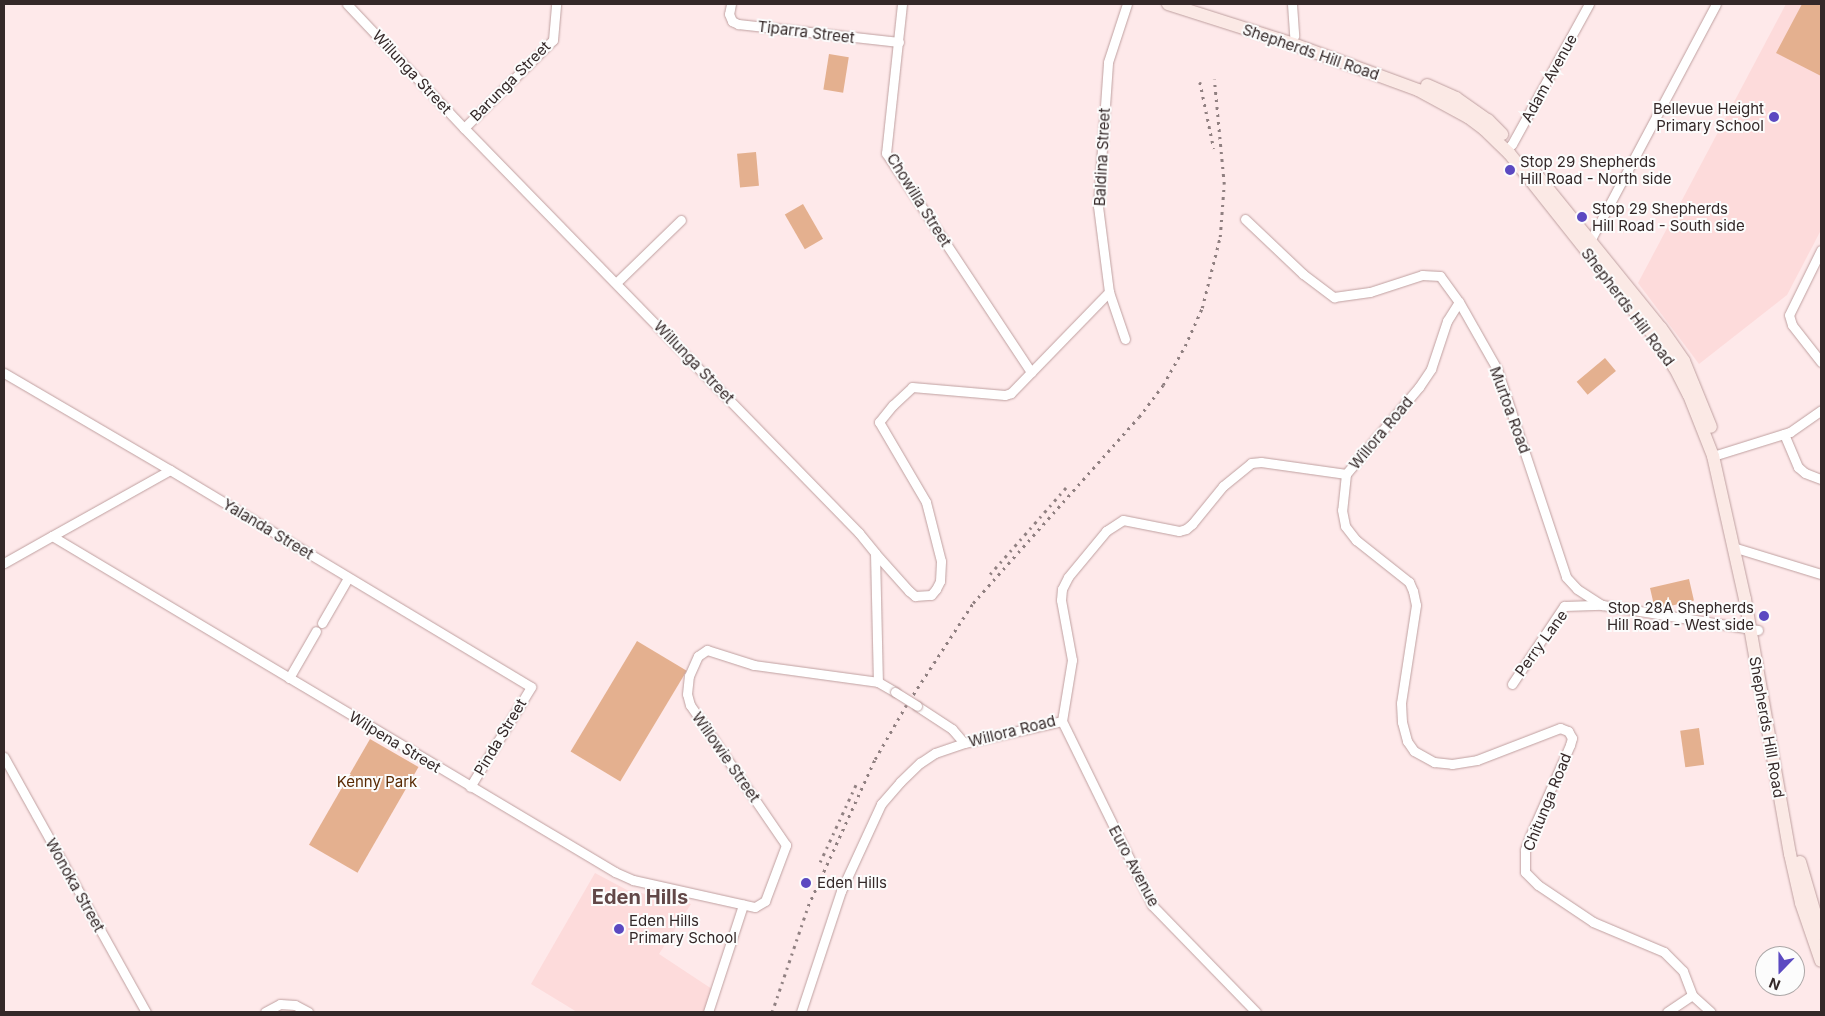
<!DOCTYPE html>
<html>
<head>
<meta charset="utf-8">
<style>
	body { margin:0 }
	#map { position:relative; width:1825px; height:1016px; overflow:hidden; background:#fee9ea; font-family:Inter,sans-serif }
	div>[style] { position:absolute }
	.built>* { inset:0; background:#fddbdb }
	.green>* { inset:0; background:#e4b08f; transform-origin:0 0 }
	.roads { filter:drop-shadow(0 0 1px #bfa0a0) drop-shadow(0 0 1px #bfa0a0) }
	.street>* { height:9px; margin:-4.5px; padding:0 4.5px; transform-origin:4.5px; border-radius:4.5px; background:#fff }
	.secondary>* { height:12px; margin:-6px; padding:0 6px; transform-origin:6px; border-radius:6px; background:#fbe9e5 }
	.rail>* { height:2.5px; margin-top:-1.25px; transform-origin:0; background:repeating-linear-gradient(90deg,#908081 0 2.5px,transparent 0 7.5px) }
	.bridges { filter:drop-shadow(0 0 1px #bfa0a0) drop-shadow(0 0 1px #bfa0a0) }
	.street-bridge>* { height:9px; margin:-4.5px; padding:0 4.5px; transform-origin:4.5px; border-radius:4.5px; background:#fff }
	.dots>* { width:14px; height:14px; translate:-50% -50%; box-sizing:border-box; border:2px solid #fcfcfc; border-radius:50% }
	span { translate:-50% -50%; white-space:nowrap; text-align:center; line-height:1.15; -webkit-text-stroke:4px #fcfcfc; paint-order:stroke }
	.street-label { font-size:15px; color:#342828 }
	.poi-label { font-size:15px; color:#342828 }
	.right { translate:-100% -50%; text-align:right }
	.left { translate:0 -50%; text-align:left }
	.park-label { font-size:15px; color:#592a03 }
	.district-label { font-size:20px; color:#624747; font-weight:700 }
	.frame { position:absolute; inset:0; border:5px solid #342828; pointer-events:none }
	.north { position:absolute; left:1755px; top:946px; width:50px; height:50px; box-sizing:border-box; background:#fcfcfc; border:1px solid #aca7a7; border-radius:50%; rotate:202deg; font-size:14px; font-weight:700; line-height:20px; text-align:center; color:#342828 }
	.north::after { content:''; display:block; margin:auto; width:18px; height:22px; background:#5b49c1; clip-path:polygon(50% 0,100% 100%,50% 72%,0 100%) }
</style>
</head>
<body>
<div id="map">
	<div class="built">
		<div style="clip-path:polygon(1786px 4px,1821px 4px,1821px 230px,1787px 295px,1699px 364px,1638px 283px)"></div>
		<div style="clip-path:polygon(595px 873px,627px 890px,691px 904px,659px 954px,712px 989px,704px 1012px,577px 1012px,531px 984px)"></div>
	</div>
	<div class="green">
		<div style="clip-path:polygon(1802px 4px,1821px 4px,1821px 76px,1776px 53px)"></div>
		<div style="left:829px;top:54px;width:20px;height:36px;rotate:9deg"></div>
		<div style="left:756px;top:152px;width:34px;height:19px;rotate:85deg"></div>
		<div style="left:803px;top:204px;width:40px;height:21px;rotate:60deg"></div>
		<div style="left:1605px;top:358px;width:17px;height:37px;rotate:50deg"></div>
		<div style="left:1689px;top:579px;width:22px;height:40px;rotate:77deg"></div>
		<div style="left:637px;top:641px;width:58px;height:129px;rotate:31deg"></div>
		<div style="left:1699px;top:728px;width:37px;height:19px;rotate:82deg"></div>
		<div style="left:370px;top:739px;width:56px;height:122px;rotate:30deg"></div>
	</div>
	<div class="roads">
		<div class="street">
			<div style="left:347px;top:4px;width:170px;rotate:46.7deg"></div>
			<div style="left:464px;top:128px;width:566px;rotate:45.72deg"></div>
			<div style="left:859px;top:533px;width:26px;rotate:51deg"></div>
			<div style="left:875px;top:553px;width:129px;rotate:88.7deg"></div>
			<div style="left:878px;top:682px;width:20px;rotate:30deg"></div>
			<div style="left:731px;top:4px;width:10px;rotate:101deg"></div>
			<div style="left:729px;top:14px;width:8px;rotate:67deg"></div>
			<div style="left:732px;top:21px;width:7px;rotate:27deg"></div>
			<div style="left:738px;top:24px;width:162px;rotate:6.4deg"></div>
			<div style="left:902px;top:4px;width:150px;rotate:96.1deg"></div>
			<div style="left:886px;top:153px;width:263px;rotate:56.5deg"></div>
			<div style="left:1292px;top:4px;width:32px;rotate:86deg"></div>
			<div style="left:464px;top:128px;width:125px;rotate:-44.7deg"></div>
			<div style="left:553px;top:40px;width:36px;rotate:-85deg"></div>
			<div style="left:1506px;top:150px;width:8px;rotate:-45deg"></div>
			<div style="left:1512px;top:144px;width:160px;rotate:-61.2deg"></div>
			<div style="left:1245px;top:219px;width:80px;rotate:43.5deg"></div>
			<div style="left:1303px;top:274px;width:39px;rotate:37deg"></div>
			<div style="left:1334px;top:297px;width:36px;rotate:-8deg"></div>
			<div style="left:1370px;top:292px;width:55px;rotate:-18.1deg"></div>
			<div style="left:1422px;top:275px;width:18px;rotate:3deg"></div>
			<div style="left:1440px;top:276px;width:32px;rotate:54deg"></div>
			<div style="left:1459px;top:302px;width:77px;rotate:60.4deg"></div>
			<div style="left:1497px;top:369px;width:219px;rotate:71.6deg"></div>
			<div style="left:1566px;top:577px;width:16px;rotate:47deg"></div>
			<div style="left:1577px;top:589px;width:30px;rotate:33deg"></div>
			<div style="left:1602px;top:605px;width:158px;rotate:9.1deg"></div>
			<div style="left:1587px;top:243px;width:4px;rotate:-34deg"></div>
			<div style="left:1590px;top:241px;width:268px;rotate:-62deg"></div>
			<div style="left:1821px;top:250px;width:72px;rotate:116.2deg"></div>
			<div style="left:1789px;top:315px;width:10px;rotate:73deg"></div>
			<div style="left:1792px;top:325px;width:47px;rotate:51.9deg"></div>
			<div style="left:617px;top:282px;width:89px;rotate:-44.1deg"></div>
			<div style="left:1125px;top:339px;width:50px;rotate:-108.8deg"></div>
			<div style="left:1109px;top:292px;width:87px;rotate:-97.3deg"></div>
			<div style="left:1098px;top:206px;width:144px;rotate:-86deg"></div>
			<div style="left:1108px;top:62px;width:61px;rotate:-71.9deg"></div>
			<div style="left:4px;top:373px;width:192px;rotate:30.3deg"></div>
			<div style="left:170px;top:470px;width:421px;rotate:31deg"></div>
			<div style="left:531px;top:687px;width:117px;rotate:121.4deg"></div>
			<div style="left:1784px;top:434px;width:36px;rotate:67deg"></div>
			<div style="left:1798px;top:467px;width:9px;rotate:41deg"></div>
			<div style="left:1805px;top:473px;width:17px;rotate:21deg"></div>
			<div style="left:1713px;top:456px;width:81px;rotate:-17.3deg"></div>
			<div style="left:1790px;top:432px;width:38px;rotate:-35deg"></div>
			<div style="left:1346px;top:474px;width:36px;rotate:96deg"></div>
			<div style="left:1342px;top:510px;width:16px;rotate:79deg"></div>
			<div style="left:1345px;top:526px;width:18px;rotate:52deg"></div>
			<div style="left:1356px;top:540px;width:68px;rotate:38.4deg"></div>
			<div style="left:1409px;top:582px;width:10px;rotate:66deg"></div>
			<div style="left:1413px;top:591px;width:14px;rotate:78deg"></div>
			<div style="left:1416px;top:605px;width:99px;rotate:98.7deg"></div>
			<div style="left:1401px;top:703px;width:19px;rotate:87deg"></div>
			<div style="left:1402px;top:722px;width:20px;rotate:75deg"></div>
			<div style="left:1407px;top:741px;width:12px;rotate:55deg"></div>
			<div style="left:1414px;top:751px;width:23px;rotate:29deg"></div>
			<div style="left:1434px;top:762px;width:18px;rotate:6deg"></div>
			<div style="left:1452px;top:764px;width:25px;rotate:-9deg"></div>
			<div style="left:1477px;top:760px;width:89px;rotate:-21.1deg"></div>
			<div style="left:1560px;top:728px;width:9px;rotate:21deg"></div>
			<div style="left:1568px;top:731px;width:8px;rotate:60deg"></div>
			<div style="left:1572px;top:738px;width:7px;rotate:106deg"></div>
			<div style="left:1570px;top:745px;width:99px;rotate:113.7deg"></div>
			<div style="left:1530px;top:836px;width:15px;rotate:110deg"></div>
			<div style="left:1525px;top:850px;width:22px;rotate:90deg"></div>
			<div style="left:1525px;top:872px;width:18px;rotate:45deg"></div>
			<div style="left:1538px;top:885px;width:66px;rotate:33.9deg"></div>
			<div style="left:1593px;top:922px;width:77px;rotate:22.9deg"></div>
			<div style="left:1664px;top:952px;width:27px;rotate:45deg"></div>
			<div style="left:1683px;top:971px;width:26px;rotate:69deg"></div>
			<div style="left:1692px;top:995px;width:25px;rotate:42deg"></div>
			<div style="left:52px;top:536px;width:135px;rotate:-29.2deg"></div>
			<div style="left:1733px;top:547px;width:92px;rotate:17.1deg"></div>
			<div style="left:875px;top:553px;width:51px;rotate:48.2deg"></div>
			<div style="left:909px;top:591px;width:8px;rotate:40deg"></div>
			<div style="left:915px;top:596px;width:16px;rotate:-4deg"></div>
			<div style="left:931px;top:595px;width:8px;rotate:-50deg"></div>
			<div style="left:936px;top:589px;width:9px;rotate:-63deg"></div>
			<div style="left:940px;top:581px;width:20px;rotate:-87deg"></div>
			<div style="left:941px;top:561px;width:61px;rotate:-104.3deg"></div>
			<div style="left:926px;top:502px;width:93px;rotate:-120.4deg"></div>
			<div style="left:879px;top:422px;width:22px;rotate:-51deg"></div>
			<div style="left:893px;top:405px;width:26px;rotate:-43deg"></div>
			<div style="left:912px;top:387px;width:93px;rotate:4.9deg"></div>
			<div style="left:1005px;top:395px;width:6px;rotate:-18deg"></div>
			<div style="left:1011px;top:393px;width:141px;rotate:-45.9deg"></div>
			<div style="left:4px;top:563px;width:55px;rotate:-29.4deg"></div>
			<div style="left:52px;top:536px;width:656px;rotate:30.83deg"></div>
			<div style="left:615px;top:872px;width:20px;rotate:24deg"></div>
			<div style="left:633px;top:880px;width:125px;rotate:12.5deg"></div>
			<div style="left:755px;top:907px;width:12px;rotate:-31deg"></div>
			<div style="left:765px;top:901px;width:60px;rotate:-69.4deg"></div>
			<div style="left:786px;top:845px;width:170px;rotate:-124.4deg"></div>
			<div style="left:690px;top:705px;width:11px;rotate:-105deg"></div>
			<div style="left:687px;top:694px;width:18px;rotate:-84deg"></div>
			<div style="left:689px;top:676px;width:22px;rotate:-66deg"></div>
			<div style="left:698px;top:656px;width:11px;rotate:-34deg"></div>
			<div style="left:707px;top:650px;width:49px;rotate:17.7deg"></div>
			<div style="left:754px;top:665px;width:125px;rotate:7.8deg"></div>
			<div style="left:322px;top:623px;width:52px;rotate:-60deg"></div>
			<div style="left:289px;top:678px;width:54px;rotate:-60.1deg"></div>
			<div style="left:1512px;top:684px;width:94px;rotate:-56.3deg"></div>
			<div style="left:1564px;top:606px;width:38px;rotate:-2deg"></div>
			<div style="left:917px;top:706px;width:42px;rotate:33.3deg"></div>
			<div style="left:952px;top:729px;width:18px;rotate:49deg"></div>
			<div style="left:1062px;top:721px;width:205px;rotate:63.9deg"></div>
			<div style="left:1152px;top:905px;width:149px;rotate:45.8deg"></div>
			<div style="left:4px;top:757px;width:292px;rotate:60.9deg"></div>
			<div style="left:265px;top:1012px;width:17px;rotate:-28deg"></div>
			<div style="left:280px;top:1004px;width:15px;rotate:4deg"></div>
			<div style="left:295px;top:1005px;width:15px;rotate:28deg"></div>
			<div style="left:708px;top:1012px;width:113px;rotate:-71.9deg"></div>
			<div style="left:801px;top:1012px;width:127px;rotate:-71.7deg"></div>
			<div style="left:841px;top:891px;width:96px;rotate:-65.3deg"></div>
			<div style="left:881px;top:804px;width:29px;rotate:-49deg"></div>
			<div style="left:900px;top:782px;width:28px;rotate:-44deg"></div>
			<div style="left:920px;top:763px;width:18px;rotate:-34deg"></div>
			<div style="left:935px;top:753px;width:31px;rotate:-19deg"></div>
			<div style="left:964px;top:743px;width:100px;rotate:-12.7deg"></div>
			<div style="left:1062px;top:721px;width:62px;rotate:-80.7deg"></div>
			<div style="left:1072px;top:660px;width:61px;rotate:-100.4deg"></div>
			<div style="left:1061px;top:600px;width:11px;rotate:-85deg"></div>
			<div style="left:1062px;top:589px;width:13px;rotate:-63deg"></div>
			<div style="left:1068px;top:577px;width:60px;rotate:-50.4deg"></div>
			<div style="left:1106px;top:531px;width:20px;rotate:-33deg"></div>
			<div style="left:1123px;top:520px;width:57px;rotate:11.1deg"></div>
			<div style="left:1179px;top:531px;width:7px;rotate:-16deg"></div>
			<div style="left:1186px;top:529px;width:8px;rotate:-40deg"></div>
			<div style="left:1192px;top:524px;width:49px;rotate:-50.8deg"></div>
			<div style="left:1223px;top:486px;width:36px;rotate:-39deg"></div>
			<div style="left:1251px;top:463px;width:10px;rotate:-6deg"></div>
			<div style="left:1261px;top:462px;width:86px;rotate:8deg"></div>
			<div style="left:1346px;top:474px;width:114px;rotate:-50deg"></div>
			<div style="left:1419px;top:387px;width:22px;rotate:-56deg"></div>
			<div style="left:1431px;top:369px;width:51px;rotate:-71.6deg"></div>
			<div style="left:1447px;top:321px;width:22px;rotate:-58deg"></div>
			<div style="left:1667px;top:1012px;width:30px;rotate:-34deg"></div>
		</div>
		<div class="secondary">
			<div style="left:1168px;top:4px;width:131px;rotate:17.7deg"></div>
			<div style="left:1293px;top:44px;width:133px;rotate:20.2deg"></div>
			<div style="left:1418px;top:90px;width:57px;rotate:28.4deg"></div>
			<div style="left:1468px;top:117px;width:20px;rotate:37deg"></div>
			<div style="left:1484px;top:129px;width:35px;rotate:44deg"></div>
			<div style="left:1509px;top:153px;width:233px;rotate:51.6deg"></div>
			<div style="left:1654px;top:336px;width:38px;rotate:57deg"></div>
			<div style="left:1675px;top:368px;width:30px;rotate:63deg"></div>
			<div style="left:1689px;top:395px;width:66px;rotate:68.5deg"></div>
			<div style="left:1713px;top:456px;width:147px;rotate:77.4deg"></div>
			<div style="left:1745px;top:599px;width:259px;rotate:80deg"></div>
			<div style="left:1790px;top:854px;width:50px;rotate:77.3deg"></div>
			<div style="left:1801px;top:903px;width:61px;rotate:71deg"></div>
			<div style="left:1427px;top:85px;width:32px;rotate:24deg"></div>
			<div style="left:1456px;top:98px;width:39px;rotate:35deg"></div>
			<div style="left:1488px;top:120px;width:20px;rotate:45deg"></div>
			<div style="left:1528px;top:164px;width:211px;rotate:51deg"></div>
			<div style="left:1661px;top:328px;width:40px;rotate:55.1deg"></div>
			<div style="left:1684px;top:361px;width:71px;rotate:67.8deg"></div>
			<div style="left:1800px;top:862px;width:75px;rotate:73.7deg"></div>
		</div>
	</div>
	<div class="rail">
		<div style="left:1200px;top:82px;width:68px;rotate:78.2deg"></div>
		<div style="left:990px;top:574px;width:120px;rotate:-48.7deg"></div>
		<div style="left:820px;top:862px;width:90px;rotate:-65.1deg"></div>
		<div style="left:772px;top:1012px;width:112px;rotate:-71.2deg"></div>
		<div style="left:808px;top:906px;width:162px;rotate:-65.5deg"></div>
		<div style="left:875px;top:759px;width:60px;rotate:-60deg"></div>
		<div style="left:905px;top:707px;width:124px;rotate:-56.8deg"></div>
		<div style="left:973px;top:603px;width:249px;rotate:-48.3deg"></div>
		<div style="left:1139px;top:417px;width:40px;rotate:-53deg"></div>
		<div style="left:1163px;top:385px;width:45px;rotate:-60.6deg"></div>
		<div style="left:1185px;top:346px;width:42px;rotate:-65.9deg"></div>
		<div style="left:1202px;top:308px;width:73px;rotate:-75.8deg"></div>
		<div style="left:1220px;top:237px;width:53px;rotate:-85.7deg"></div>
		<div style="left:1224px;top:184px;width:105px;rotate:-95.4deg"></div>
	</div>
	<div class="bridges">
		<div class="street-bridge">
			<div style="left:895px;top:692px;width:26px;rotate:32deg"></div>
		</div>
	</div>
	<div class="dots">
		<div style="left:1774px;top:117px;background:#5b49c1"></div>
		<div style="left:1510px;top:170px;background:#5b49c1"></div>
		<div style="left:1582px;top:217px;background:#5b49c1"></div>
		<div style="left:1764px;top:616px;background:#5b49c1"></div>
		<div style="left:806px;top:883px;background:#5b49c1"></div>
		<div style="left:619px;top:929px;background:#5b49c1"></div>
	</div>
	<div class="street-label">
		<span style="left:806px;top:32px;rotate:7deg">Tiparra Street</span>
		<span style="left:1311px;top:52px;rotate:19deg">Shepherds Hill Road</span>
		<span style="left:412px;top:72px;rotate:47deg">Willunga Street</span>
		<span style="left:1549px;top:78px;rotate:-61deg">Adam Avenue</span>
		<span style="left:510px;top:81px;rotate:-45deg">Barunga Street</span>
		<span style="left:1102px;top:157px;rotate:-87deg">Baldina Street</span>
		<span style="left:919px;top:200px;rotate:58deg">Chowilla Street</span>
		<span style="left:1628px;top:307px;rotate:53deg">Shepherds Hill Road</span>
		<span style="left:694px;top:362px;rotate:46deg">Willunga Street</span>
		<span style="left:1510px;top:410px;rotate:70deg">Murtoa Road</span>
		<span style="left:1381px;top:433px;rotate:-50deg">Willora Road</span>
		<span style="left:268px;top:529px;rotate:31deg">Yalanda Street</span>
		<span style="left:1541px;top:643px;rotate:-54deg">Perry Lane</span>
		<span style="left:1767px;top:727px;rotate:80deg">Shepherds Hill Road</span>
		<span style="left:1012px;top:731px;rotate:-14deg">Willora Road</span>
		<span style="left:500px;top:737px;rotate:-59deg">Pinda Street</span>
		<span style="left:395px;top:742px;rotate:31deg">Wilpena Street</span>
		<span style="left:726px;top:757px;rotate:55deg">Willowie Street</span>
		<span style="left:1547px;top:802px;rotate:-68deg">Chitunga Road</span>
		<span style="left:1134px;top:866px;rotate:62deg">Euro Avenue</span>
		<span style="left:75px;top:885px;rotate:61deg">Wonoka Street</span>
	</div>
	<div class="poi-label">
		<span class="right" style="left:1764px;top:117px">Bellevue Height<br>Primary School</span>
		<span class="left" style="left:1520px;top:170px">Stop 29 Shepherds<br>Hill Road - North side</span>
		<span class="left" style="left:1592px;top:217px">Stop 29 Shepherds<br>Hill Road - South side</span>
		<span class="right" style="left:1754px;top:616px">Stop 28A Shepherds<br>Hill Road - West side</span>
		<span class="left" style="left:817px;top:883px">Eden Hills</span>
		<span class="left" style="left:629px;top:929px">Eden Hills<br>Primary School</span>
	</div>
	<div class="park-label">
		<span style="left:377px;top:782px">Kenny Park</span>
	</div>
	<div class="district-label">
		<span style="left:640px;top:897px">Eden Hills</span>
	</div>
	<div class="frame"></div>
	<div class="north">N</div>
</div>
</body>
</html>
